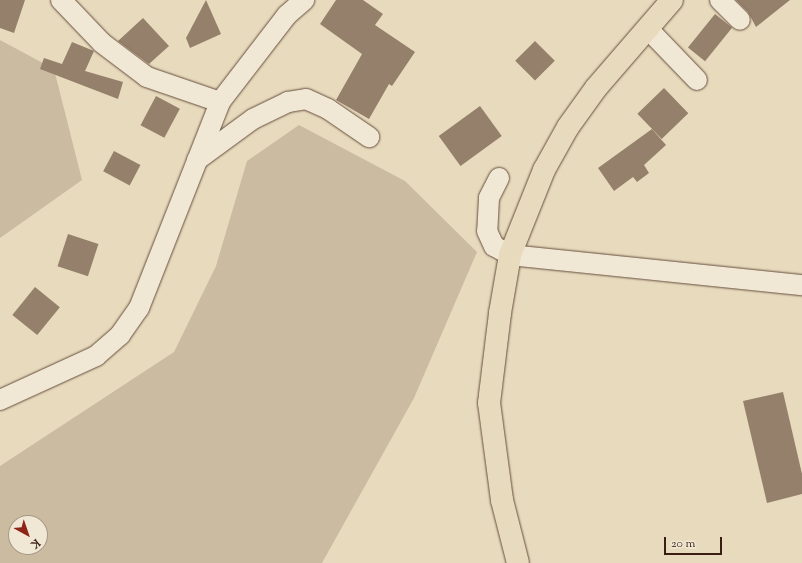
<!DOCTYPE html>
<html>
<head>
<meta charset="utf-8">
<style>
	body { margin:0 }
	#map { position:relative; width:802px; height:563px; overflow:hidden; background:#e8dbbd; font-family:"Sorts Mill Goudy",serif }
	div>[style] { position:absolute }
	.green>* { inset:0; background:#cbbba0 }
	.building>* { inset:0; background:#95806b; transform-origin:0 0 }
	.roads { filter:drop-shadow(0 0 1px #664d3e) drop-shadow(0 0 1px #664d3e) }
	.minor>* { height:20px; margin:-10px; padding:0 10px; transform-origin:10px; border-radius:10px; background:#f0e8d4 }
	.major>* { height:22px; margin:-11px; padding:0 11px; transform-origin:11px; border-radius:11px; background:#e8dbbd }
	span { translate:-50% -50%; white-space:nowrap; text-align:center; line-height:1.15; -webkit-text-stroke:3px #f0e8d4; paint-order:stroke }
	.north { position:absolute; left:8px; top:515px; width:40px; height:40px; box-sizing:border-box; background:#f0e8d4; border:1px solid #a89787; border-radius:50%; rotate:140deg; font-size:11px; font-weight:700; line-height:16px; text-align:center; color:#3b1e13 }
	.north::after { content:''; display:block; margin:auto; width:14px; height:18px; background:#8f2418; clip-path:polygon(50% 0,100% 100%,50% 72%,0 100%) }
	.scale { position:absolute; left:664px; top:537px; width:58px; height:18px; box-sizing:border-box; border:2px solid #3b1e13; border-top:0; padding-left:5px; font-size:12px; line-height:14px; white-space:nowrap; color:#3b1e13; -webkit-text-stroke:3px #f0e8d4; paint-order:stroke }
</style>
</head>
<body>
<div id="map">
	<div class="green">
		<div style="clip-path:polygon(0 40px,54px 69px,82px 180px,0 238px)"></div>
		<div style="clip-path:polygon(evenodd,299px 125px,405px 181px,477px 252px,414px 398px,322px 563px,0 563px,0 466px,174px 352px,216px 266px,247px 161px,299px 125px,16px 523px,40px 523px,40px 547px,16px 547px,16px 523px)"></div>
	</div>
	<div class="building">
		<div style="clip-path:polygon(0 0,25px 0,14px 33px,0 28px)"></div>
		<div style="clip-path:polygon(206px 0,221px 34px,190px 48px,186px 38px)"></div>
		<div style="clip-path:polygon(336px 0,363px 0,383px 14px,375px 25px,415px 52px,392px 86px,389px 84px,369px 119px,336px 100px,362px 54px,320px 24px)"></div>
		<div style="clip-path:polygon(736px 0,790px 0,756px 27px,748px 12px)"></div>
		<div style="left:715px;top:14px;width:22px;height:43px;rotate:39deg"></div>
		<div style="clip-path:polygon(143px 18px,169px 46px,149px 64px,118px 41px)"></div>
		<div style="left:535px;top:41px;width:28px;height:28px;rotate:45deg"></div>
		<div style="clip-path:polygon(72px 42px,94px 51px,85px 71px,123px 82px,118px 99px,40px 69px,44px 58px,62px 64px)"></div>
		<div style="left:664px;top:88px;width:35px;height:37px;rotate:46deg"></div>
		<div style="left:156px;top:96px;width:27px;height:33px;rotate:28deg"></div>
		<div style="left:480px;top:106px;width:37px;height:51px;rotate:54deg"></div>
		<div style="clip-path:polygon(652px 129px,666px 145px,644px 165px,649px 173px,637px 182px,633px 177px,614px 191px,598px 168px)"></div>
		<div style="left:114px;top:151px;width:30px;height:23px;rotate:28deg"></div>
		<div style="left:68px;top:234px;width:32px;height:34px;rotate:18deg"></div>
		<div style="left:35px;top:287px;width:32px;height:36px;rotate:39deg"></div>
		<div style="clip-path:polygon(783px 392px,802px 474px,802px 494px,767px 503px,743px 401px)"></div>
	</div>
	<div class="roads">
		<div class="minor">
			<div style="left:61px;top:0;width:59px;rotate:46.4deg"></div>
			<div style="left:102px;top:43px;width:56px;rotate:37.1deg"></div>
			<div style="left:147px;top:77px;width:77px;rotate:18.9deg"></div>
			<div style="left:720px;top:0;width:28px;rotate:45deg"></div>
			<div style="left:647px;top:28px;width:72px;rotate:46.1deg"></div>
			<div style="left:197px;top:160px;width:69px;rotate:-36.2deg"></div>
			<div style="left:253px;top:119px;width:39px;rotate:-26deg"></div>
			<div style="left:288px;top:102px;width:18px;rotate:-9deg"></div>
			<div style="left:306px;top:99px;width:24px;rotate:24deg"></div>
			<div style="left:328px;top:109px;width:50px;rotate:34.3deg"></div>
			<div style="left:499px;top:178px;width:22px;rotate:117deg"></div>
			<div style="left:489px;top:198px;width:33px;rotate:93deg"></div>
			<div style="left:487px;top:231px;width:17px;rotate:65deg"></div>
			<div style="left:494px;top:246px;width:18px;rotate:29deg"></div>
			<div style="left:510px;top:255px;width:294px;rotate:5.9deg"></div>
			<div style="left:0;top:400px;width:106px;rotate:-24.6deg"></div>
			<div style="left:96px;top:356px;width:32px;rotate:-41deg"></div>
			<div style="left:120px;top:335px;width:33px;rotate:-55deg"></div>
			<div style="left:139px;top:308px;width:221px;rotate:-68.5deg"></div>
			<div style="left:220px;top:102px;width:110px;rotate:-52.4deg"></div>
			<div style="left:287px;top:15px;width:23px;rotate:-41deg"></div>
		</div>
		<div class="major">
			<div style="left:518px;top:563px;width:65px;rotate:-104.3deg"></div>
			<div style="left:502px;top:500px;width:98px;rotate:-97.6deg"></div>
			<div style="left:489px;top:403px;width:91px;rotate:-83deg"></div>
			<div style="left:500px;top:313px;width:59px;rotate:-80.2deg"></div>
			<div style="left:510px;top:255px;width:92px;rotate:-68.2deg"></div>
			<div style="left:544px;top:170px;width:49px;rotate:-60.8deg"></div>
			<div style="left:568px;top:127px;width:48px;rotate:-54.3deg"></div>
			<div style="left:596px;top:88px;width:116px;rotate:-49.2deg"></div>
		</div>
	</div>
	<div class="north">K</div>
	<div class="scale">20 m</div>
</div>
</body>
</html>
